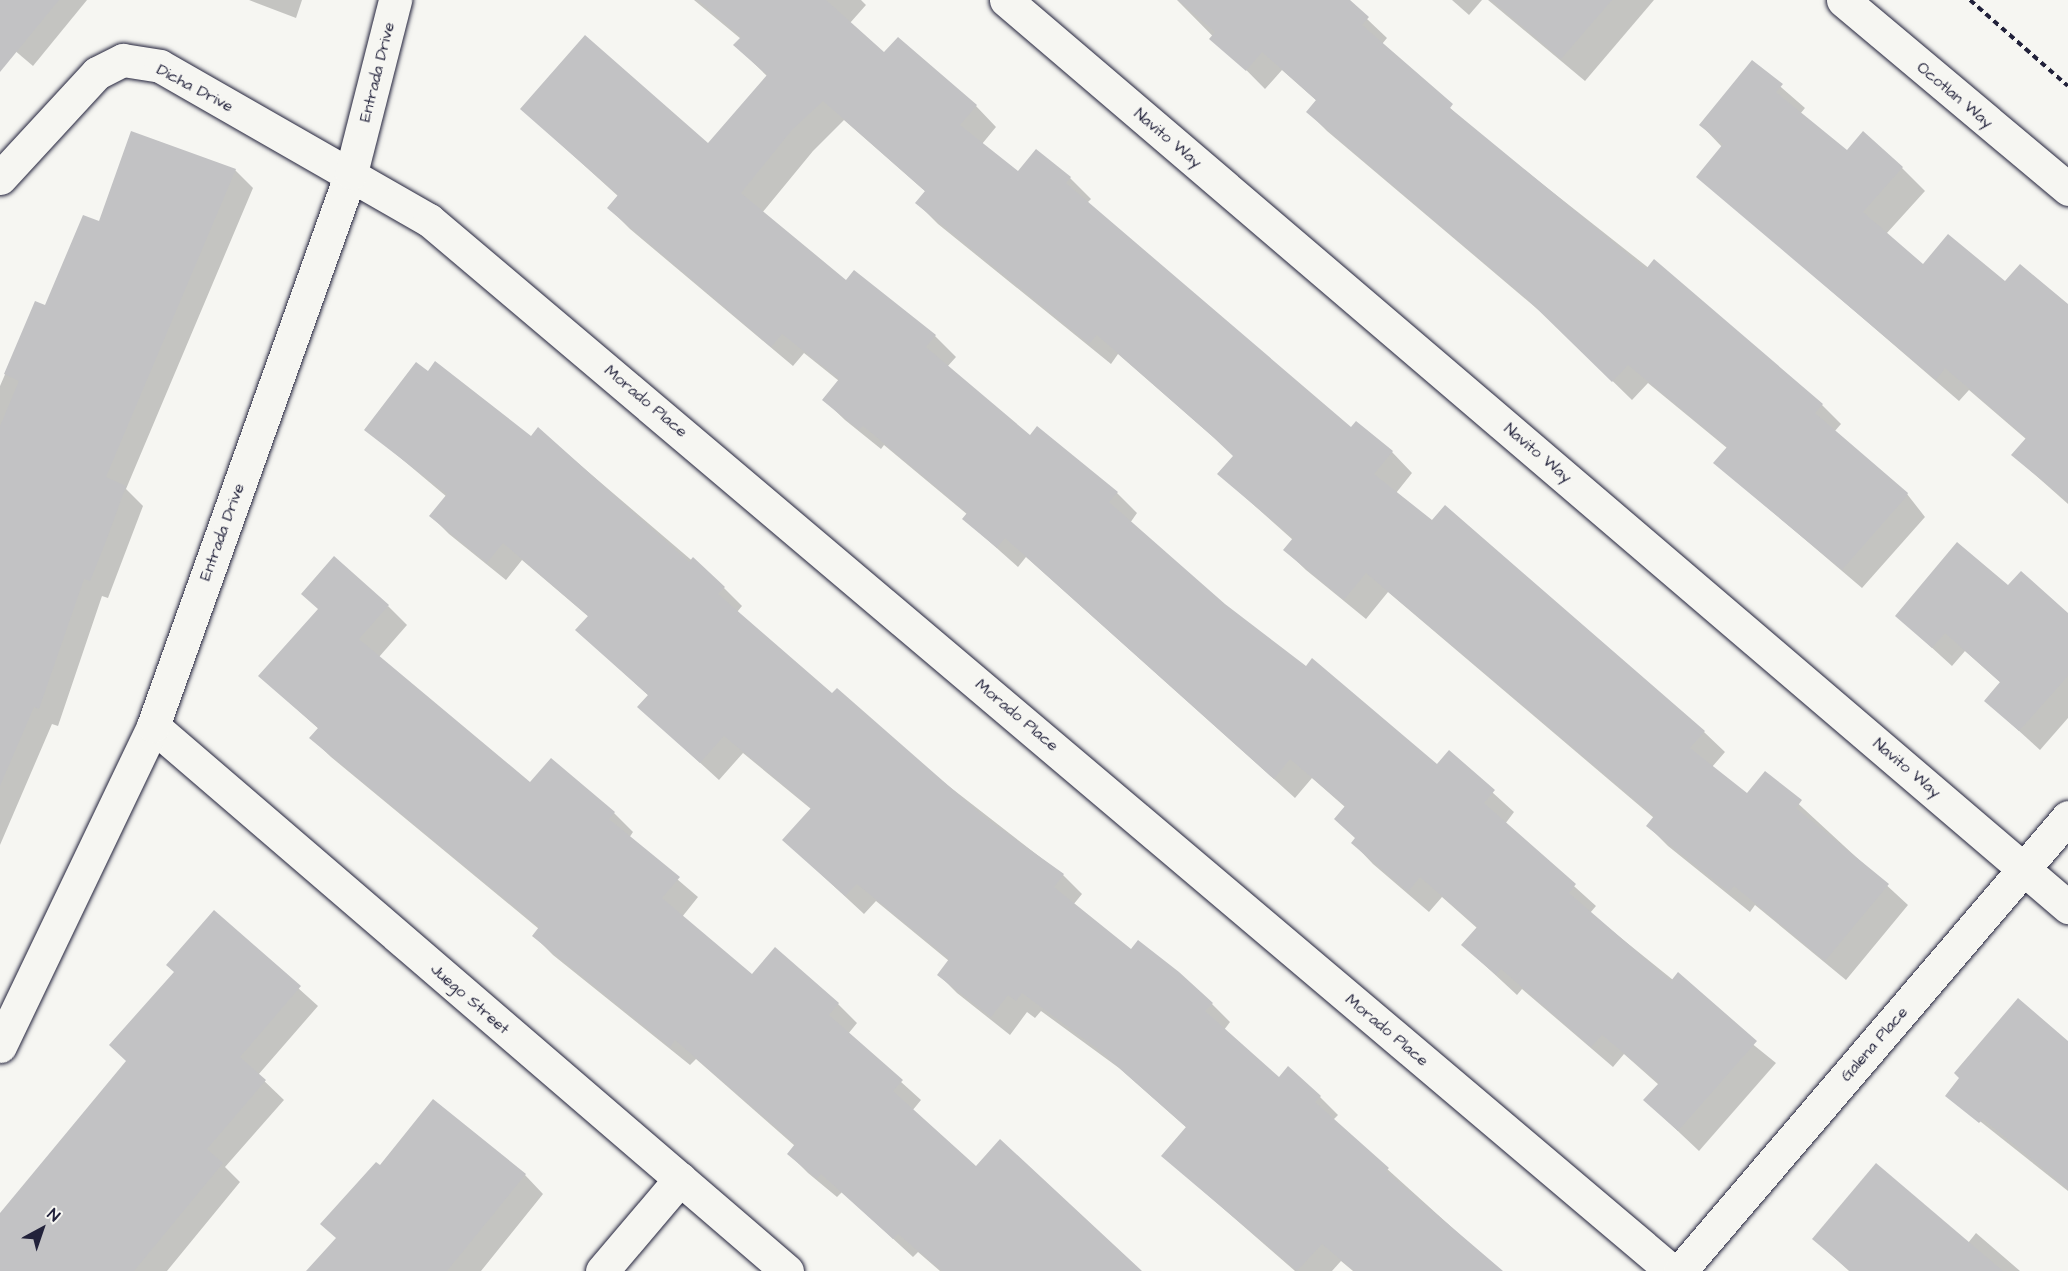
<!DOCTYPE html>
<html>
<head>
<meta charset="utf-8">
<style>
	body { margin:0 }
	#map { position:relative; width:2068px; height:1271px; overflow:hidden; background:#f6f6f2; font-family:"Architects Daughter",sans-serif }
	div>[style] { position:absolute }
	.shadow>* { inset:0; background:#0003 }
	.building>* { inset:0; background:#c2c2c4 }
	.path>* { height:4px; margin-top:-2px; transform-origin:0; background:repeating-linear-gradient(90deg,#22223b 0 6px,transparent 0 10.5px) }
	.roads { filter:drop-shadow(0 0 2px #22223b) drop-shadow(0 0 2px #22223b) }
	.street>* { height:33px; margin:-16.5px; padding:0 16.5px; transform-origin:16.5px; border-radius:16.5px; background:#f6f6f2 }
	span { translate:-50% -50%; white-space:nowrap; text-align:center; line-height:1.15; -webkit-text-stroke:4.5px #f6f6f2; paint-order:stroke }
	.street-label { font-size:16px; color:#22223b }
	.north { position:absolute; left:12px; top:1199px; width:60px; height:60px; -webkit-text-stroke:4px #f6f6f2; paint-order:stroke; rotate:40deg; font-size:16px; font-weight:700; line-height:24px; text-align:center; color:#22223b }
	.north::after { content:''; display:block; margin:auto; width:21px; height:27px; background:#22223b; clip-path:polygon(50% 0,100% 100%,50% 72%,0 100%) }
</style>
</head>
<body>
<div id="map">
	<div class="shadow">
		<div style="clip-path:polygon(0 0,87px 0,33px 66px,0 38px)"></div>
		<div style="clip-path:polygon(249px 0,302px 0,296px 18px)"></div>
		<div style="clip-path:polygon(694px 0,861px 0,866px 5px,850px 23px,884px 54px,976px 106px,996px 127px,982px 144px,1018px 173px,1037px 151px,1070px 178px,1091px 199px,1087px 203px,1351px 429px,1392px 452px,1412px 473px,1396px 493px,1432px 522px,1445px 507px,1704px 732px,1725px 752px,1712px 767px,1747px 795px,1765px 773px,1908px 905px,1846px 980px,1755px 905px,1750px 912px,1668px 846px,1648px 826px,1654px 818px,1388px 592px,1366px 619px,1306px 570px,1285px 550px,1293px 540px,1219px 474px,1235px 456px,1118px 354px,1111px 364px,938px 224px,917px 203px,926px 192px,844px 120px,813px 151px,762px 213px,846px 282px,855px 272px,935px 336px,956px 357px,947px 367px,1030px 437px,1117px 493px,1137px 513px,1130px 523px,1224px 606px,1437px 766px,1449px 753px,1514px 812px,1505px 824px,1596px 906px,1590px 913px,1776px 1063px,1699px 1151px,1645px 1100px,1659px 1085px,1624px 1054px,1613px 1067px,1522px 989px,1517px 995px,1463px 945px,1477px 928px,1442px 897px,1429px 912px,1373px 864px,1353px 843px,1356px 839px,1345px 807px,1312px 778px,1295px 798px,1026px 557px,1018px 567px,964px 519px,968px 515px,884px 445px,881px 449px,845px 420px,824px 400px,839px 381px,804px 353px,793px 366px,630px 229px,609px 208px,619px 197px,522px 109px,708px 145px,768px 77px,735px 45px,741px 39px)"></div>
		<div style="clip-path:polygon(1177px 0,1347px 0,1387px 38px,1382px 44px,1469px 126px,1822px 405px,1841px 424px,1834px 432px,1907px 494px,1925px 517px,1862px 588px,1715px 463px,1727px 448px,1648px 383px,1632px 400px,1548px 318px,1327px 131px,1308px 112px,1317px 101px,1282px 70px,1265px 89px)"></div>
		<div style="clip-path:polygon(1452px 0,1482px 0,1469px 15px)"></div>
		<div style="clip-path:polygon(1488px 0,1654px 0,1585px 81px)"></div>
		<div style="clip-path:polygon(1752px 62px,1805px 108px,1800px 114px,1847px 152px,1902px 168px,1925px 191px,1886px 234px,1924px 266px,2006px 284px,2068px 306px,2068px 504px,2013px 455px,2026px 439px,1969px 390px,1959px 401px,1698px 176px,1722px 147px,1701px 125px)"></div>
		<div style="clip-path:polygon(235px 170px,253px 188px,126px 489px,143px 506px,108px 598px,102px 596px,58px 726px,52px 724px,0 845px,0 386px,36px 303px,46px 307px,100px 223px)"></div>
		<div style="clip-path:polygon(366px 429px,531px 438px,538px 429px,724px 588px,742px 606px,737px 612px,833px 696px,1063px 875px,1082px 894px,1073px 905px,1131px 951px,1212px 1004px,1230px 1022px,1224px 1030px,1279px 1080px,1320px 1097px,1338px 1115px,1333px 1120px,1500px 1271px,1353px 1271px,1341px 1261px,1332px 1271px,1295px 1271px,1163px 1156px,1187px 1128px,1119px 1068px,1041px 1011px,1035px 1018px,1027px 1012px,1010px 1035px,957px 993px,939px 975px,949px 961px,876px 901px,864px 914px,784px 840px,811px 809px,743px 753px,719px 780px,639px 707px,649px 696px,577px 630px,589px 617px,522px 560px,506px 580px,449px 534px,431px 516px,447px 497px)"></div>
		<div style="clip-path:polygon(2008px 588px,2068px 615px,2068px 718px,2040px 750px,1986px 701px,2001px 683px,1965px 651px,1952px 666px,1897px 616px)"></div>
		<div style="clip-path:polygon(388px 606px,407px 625px,379px 657px,531px 784px,614px 813px,633px 832px,629px 838px,698px 897px,682px 917px,752px 976px,838px 1004px,857px 1023px,848px 1034px,921px 1100px,912px 1111px,976px 1168px,1141px 1271px,940px 1271px,918px 1252px,913px 1257px,842px 1192px,837px 1197px,808px 1173px,789px 1154px,795px 1146px,696px 1059px,690px 1065px,553px 955px,534px 936px,539px 929px,331px 757px,311px 738px,319px 729px,260px 676px)"></div>
		<div style="clip-path:polygon(214px 912px,318px 1006px,258px 1075px,284px 1100px,225px 1167px,240px 1182px,167px 1271px,0 1271px,0 1226px,127px 1062px)"></div>
		<div style="clip-path:polygon(2068px 1043px,2068px 1191px,1947px 1095px)"></div>
		<div style="clip-path:polygon(380px 1168px,525px 1175px,543px 1194px,481px 1271px,308px 1271px,337px 1239px)"></div>
		<div style="clip-path:polygon(1976px 1233px,2020px 1271px,1849px 1271px,1814px 1239px,1968px 1243px)"></div>
	</div>
	<div class="building">
		<div style="clip-path:polygon(0 0,59px 0,0 72px)"></div>
		<div style="clip-path:polygon(698px 0,826px 0,884px 52px,898px 37px,977px 105px,960px 125px,1018px 171px,1036px 149px,1071px 177px,1066px 183px,1351px 427px,1356px 421px,1393px 451px,1374px 474px,1432px 520px,1445px 505px,1705px 731px,1690px 748px,1747px 793px,1765px 771px,1802px 800px,1796px 808px,1889px 884px,1825px 961px,1734px 886px,1729px 892px,1646px 826px,1654px 816px,1366px 573px,1344px 600px,1283px 550px,1293px 538px,1217px 474px,1233px 456px,1213px 437px,1097px 335px,1089px 344px,915px 203px,925px 191px,823px 101px,792px 130px,741px 193px,846px 280px,854px 270px,936px 335px,926px 347px,1030px 435px,1037px 426px,1118px 492px,1109px 502px,1225px 604px,1306px 666px,1312px 658px,1437px 764px,1449px 750px,1495px 790px,1484px 803px,1576px 884px,1569px 893px,1671px 981px,1678px 972px,1757px 1041px,1678px 1131px,1643px 1100px,1659px 1083px,1602px 1035px,1591px 1047px,1501px 969px,1496px 975px,1461px 945px,1477px 927px,1420px 877px,1408px 892px,1351px 843px,1355px 838px,1334px 819px,1345px 806px,1290px 759px,1274px 779px,1005px 538px,997px 548px,962px 519px,967px 513px,863px 426px,859px 430px,822px 400px,839px 379px,782px 334px,771px 347px,716px 300px,607px 208px,618px 195px,520px 109px,585px 35px,708px 143px,767px 75px,733px 45px,741px 37px)"></div>
		<div style="clip-path:polygon(1178px 0,1350px 0,1369px 17px,1362px 25px,1453px 104px,1450px 108px,1646px 269px,1654px 259px,1823px 404px,1815px 413px,1908px 493px,1906px 497px,1842px 570px,1713px 463px,1727px 447px,1628px 365px,1612px 382px,1527px 299px,1306px 112px,1316px 100px,1262px 52px,1246px 71px,1209px 39px,1215px 32px)"></div>
		<div style="clip-path:polygon(1491px 0,1612px 0,1561px 59px)"></div>
		<div style="clip-path:polygon(1752px 60px,1783px 84px,1776px 92px,1847px 150px,1863px 131px,1903px 167px,1863px 212px,1923px 264px,1948px 234px,2005px 281px,2020px 264px,2068px 304px,2068px 502px,2011px 455px,2026px 438px,1945px 368px,1936px 380px,1696px 177px,1723px 144px,1699px 125px)"></div>
		<div style="clip-path:polygon(131px 131px,236px 169px,106px 477px,126px 486px,106px 541px,90px 581px,84px 579px,39px 709px,34px 707px,0 786px,0 426px,19px 381px,4px 374px,35px 301px,45px 305px,83px 215px,99px 221px)"></div>
		<div style="clip-path:polygon(435px 361px,531px 436px,538px 427px,689px 562px,693px 557px,725px 587px,718px 594px,832px 693px,837px 688px,983px 816px,1064px 874px,1054px 887px,1131px 949px,1138px 940px,1179px 972px,1213px 1003px,1205px 1011px,1279px 1077px,1288px 1066px,1321px 1096px,1315px 1102px,1389px 1168px,1386px 1171px,1503px 1271px,1354px 1271px,1322px 1244px,1297px 1271px,1161px 1156px,1186px 1127px,1099px 1050px,1022px 993px,1016px 1001px,1008px 995px,991px 1017px,937px 975px,949px 959px,857px 884px,845px 896px,782px 840px,811px 808px,724px 736px,700px 763px,637px 707px,648px 695px,575px 630px,588px 616px,503px 543px,487px 563px,429px 516px,447px 494px,364px 430px,416px 362px,428px 371px)"></div>
		<div style="clip-path:polygon(1957px 542px,2008px 585px,2021px 571px,2068px 613px,2068px 676px,2019px 731px,1984px 701px,2000px 682px,1945px 633px,1932px 648px,1895px 616px)"></div>
		<div style="clip-path:polygon(334px 556px,389px 605px,359px 639px,530px 782px,551px 758px,615px 812px,609px 819px,680px 877px,662px 898px,752px 974px,775px 947px,839px 1003px,829px 1015px,903px 1080px,893px 1091px,976px 1166px,1000px 1139px,1142px 1271px,942px 1271px,898px 1234px,893px 1239px,821px 1174px,817px 1179px,787px 1154px,795px 1144px,675px 1040px,670px 1047px,532px 936px,539px 927px,309px 738px,318px 728px,258px 676px,318px 609px,301px 594px)"></div>
		<div style="clip-path:polygon(214px 910px,301px 986px,240px 1057px,266px 1080px,207px 1149px,223px 1163px,134px 1271px,0 1271px,0 1213px,126px 1061px,109px 1045px,174px 972px,166px 965px)"></div>
		<div style="clip-path:polygon(2018px 998px,2068px 1041px,2068px 1189px,1983px 1119px,1979px 1123px,1945px 1096px,1959px 1078px,1954px 1073px)"></div>
		<div style="clip-path:polygon(433px 1099px,526px 1174px,447px 1271px,306px 1271px,336px 1238px,320px 1224px,376px 1162px,380px 1165px)"></div>
		<div style="clip-path:polygon(1876px 1163px,2003px 1271px,1850px 1271px,1812px 1239px)"></div>
	</div>
	<div class="path">
		<div style="left:1970px;top:0;width:130px;rotate:41.3deg"></div>
	</div>
	<div class="roads">
		<div class="street">
			<div style="left:1006px;top:0;width:1397px;rotate:40.5deg"></div>
			<div style="left:1843px;top:0;width:294px;rotate:40deg"></div>
			<div style="left:0;top:178px;width:143px;rotate:-47.3deg"></div>
			<div style="left:97px;top:73px;width:29px;rotate:-27deg"></div>
			<div style="left:123px;top:60px;width:37px;rotate:9deg"></div>
			<div style="left:160px;top:66px;width:310px;rotate:29.8deg"></div>
			<div style="left:429px;top:220px;width:1628px;rotate:40.22deg"></div>
			<div style="left:153px;top:726px;width:836px;rotate:40.68deg"></div>
			<div style="left:0;top:1046px;width:355px;rotate:-64.4deg"></div>
			<div style="left:153px;top:726px;width:587px;rotate:-70.3deg"></div>
			<div style="left:351px;top:173px;width:179px;rotate:-75.7deg"></div>
			<div style="left:602px;top:1271px;width:121px;rotate:-49.7deg"></div>
			<div style="left:1680px;top:1271px;width:597px;rotate:-49.48deg"></div>
		</div>
	</div>
	<div class="street-label">
		<span style="left:377px;top:72px;rotate:-76deg">Entrada Drive</span>
		<span style="left:195px;top:88px;rotate:28deg">Dicha Drive</span>
		<span style="left:1955px;top:95px;rotate:40deg">Ocotlan Way</span>
		<span style="left:1168px;top:138px;rotate:40deg">Navito Way</span>
		<span style="left:646px;top:401px;rotate:40deg">Morado Place</span>
		<span style="left:1538px;top:453px;rotate:40deg">Navito Way</span>
		<span style="left:222px;top:532px;rotate:-70deg">Entrada Drive</span>
		<span style="left:1017px;top:715px;rotate:40deg">Morado Place</span>
		<span style="left:1907px;top:768px;rotate:40deg">Navito Way</span>
		<span style="left:470px;top:999px;rotate:41deg">Juego Street</span>
		<span style="left:1387px;top:1030px;rotate:40deg">Morado Place</span>
		<span style="left:1874px;top:1044px;rotate:-49deg">Galena Place</span>
	</div>
	<div class="north">N</div>
</div>
</body>
</html>
